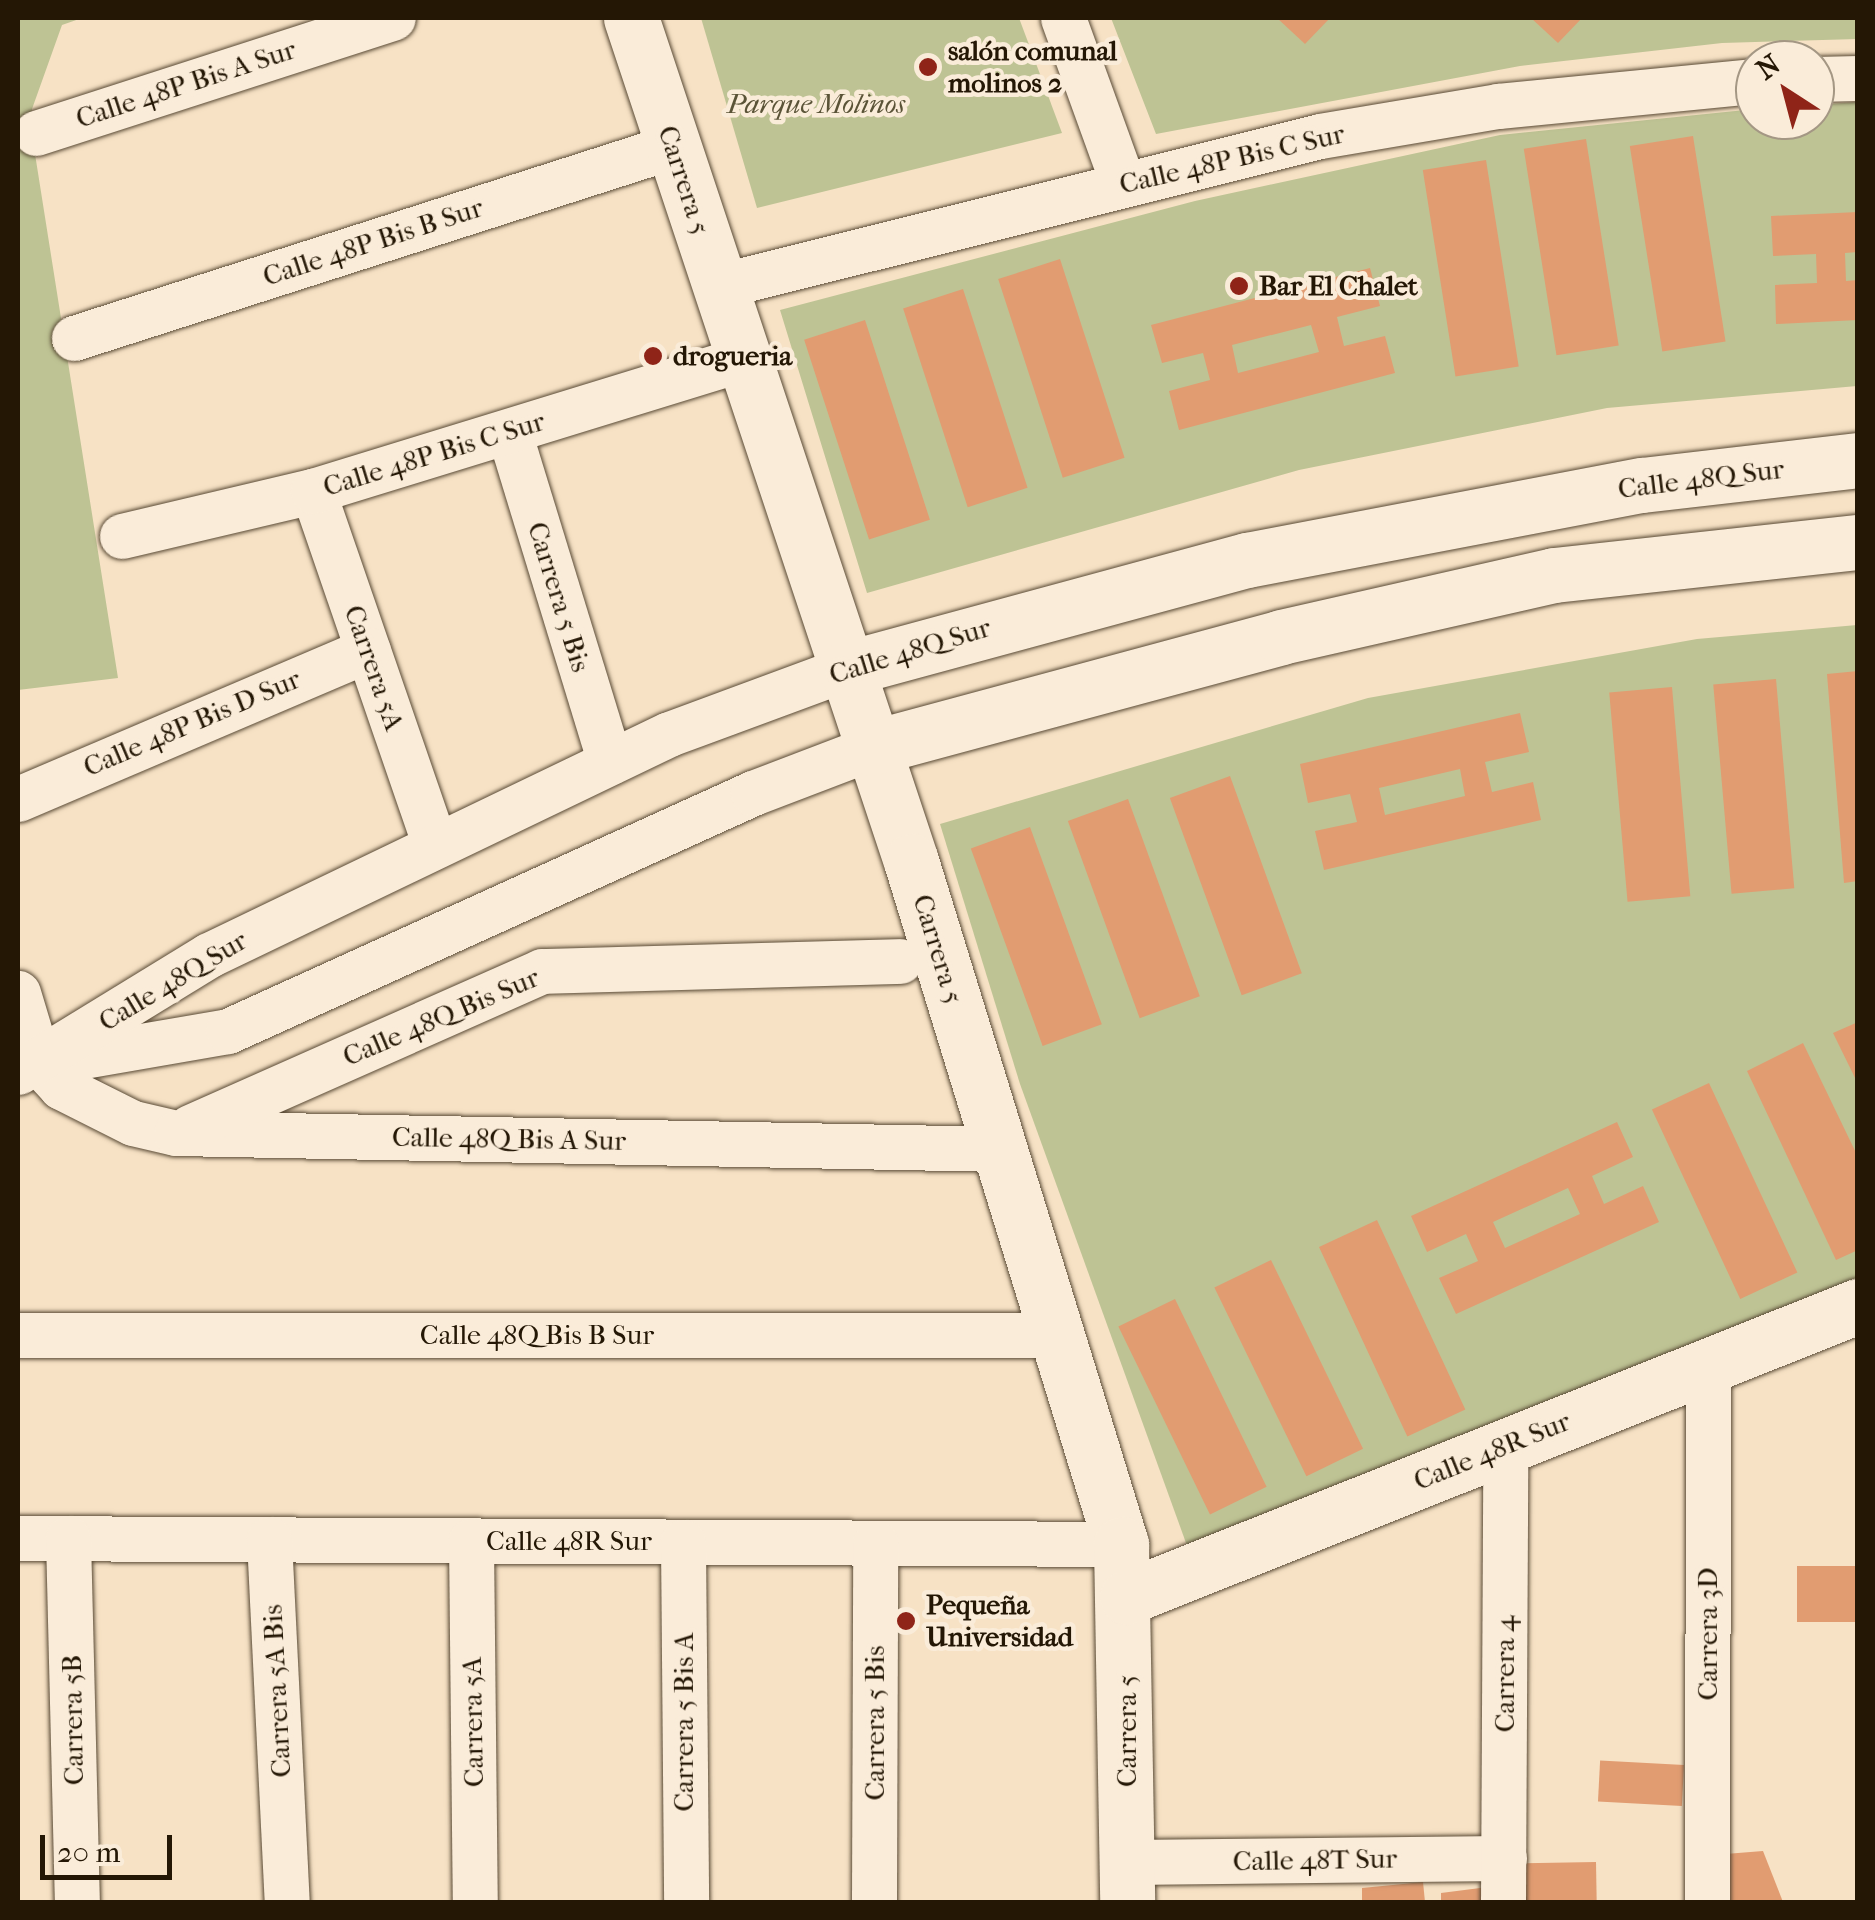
<!DOCTYPE html>
<html>
<head>
<meta charset="utf-8">
<style>
	body { margin:0 }
	#map { position:relative; width:1875px; height:1920px; overflow:hidden; background:#f7e2c5; font-family:"IM FELL French Canon",serif }
	div>[style] { position:absolute }
	.green>* { inset:0; background:#bec394 }
	.building>* { inset:0; background:#e19c71; transform-origin:0 0 }
	.roads { filter:drop-shadow(0 0 2px #594a35) drop-shadow(0 0 2px #594a35) }
	.street>* { height:45px; margin:-22.5px; padding:0 22.5px; transform-origin:22.5px; border-radius:22.5px; background:#faecd9 }
	.secondary>* { height:55px; margin:-27.5px; padding:0 27.5px; transform-origin:27.5px; border-radius:27.5px; background:#faecd9 }
	.dots>* { width:28px; height:28px; translate:-50% -50%; box-sizing:border-box; border:5px solid #faecd9; border-radius:50% }
	span { translate:-50% -50%; white-space:nowrap; text-align:center; line-height:1.15; -webkit-text-stroke:9px #faecd9; paint-order:stroke }
	.poi-label { font-size:28px; color:#241705; font-weight:700 }
	.left { translate:0 -50%; text-align:left }
	.street-label { font-size:28px; color:#241705 }
	.park-label { font-size:28px; color:#5a5337; font-style:italic }
	.frame { position:absolute; inset:0; border:20px solid #241705; pointer-events:none }
	.north { position:absolute; left:1735px; top:40px; width:100px; height:100px; box-sizing:border-box; background:#faecd9; border:2px solid #a49784; border-radius:50%; rotate:324deg; font-size:28px; font-weight:700; line-height:40px; text-align:center; color:#241705 }
	.north::after { content:''; display:block; margin:auto; width:35px; height:45px; background:#8f2418; clip-path:polygon(50% 0,100% 100%,50% 72%,0 100%) }
	.scale { position:absolute; left:40px; top:1835px; width:132px; height:45px; box-sizing:border-box; border:5px solid #241705; border-top:0; padding-left:12px; font-size:30px; line-height:35px; white-space:nowrap; color:#241705; -webkit-text-stroke:8px #faecd9; paint-order:stroke }
</style>
</head>
<body>
<div id="map">
	<div class="green">
		<div style="clip-path:polygon(18px 18px,82px 18px,62px 25px,32px 109px,32px 135px,118px 678px,18px 690px)"></div>
		<div style="clip-path:polygon(701px 18px,1019px 18px,1062px 133px,757px 208px)"></div>
		<div style="clip-path:polygon(1111px 18px,1857px 18px,1858px 39px,1722px 43px,1520px 66px,1156px 134px)"></div>
		<div style="clip-path:polygon(1857px 102px,1857px 386px,1607px 408px,1299px 470px,867px 593px,780px 310px,1195px 201px,1500px 135px,1755px 109px,1755px 120px,1815px 120px,1815px 105px)"></div>
		<div style="clip-path:polygon(1857px 625px,1857px 1279px,1190px 1554px,1020px 1084px,940px 824px,1368px 698px,1697px 639px)"></div>
	</div>
	<div class="building">
		<div style="clip-path:polygon(1277px 18px,1330px 18px,1305px 44px)"></div>
		<div style="clip-path:polygon(1531px 18px,1582px 18px,1558px 43px)"></div>
		<div style="left:1693px;top:136px;width:208px;height:64px;rotate:81deg"></div>
		<div style="left:1586px;top:139px;width:209px;height:63px;rotate:81deg"></div>
		<div style="left:1486px;top:160px;width:209px;height:64px;rotate:81deg"></div>
		<div style="clip-path:polygon(1858px 212px,1858px 252px,1845px 253px,1846px 281px,1858px 280px,1858px 320px,1776px 324px,1775px 285px,1817px 283px,1816px 254px,1773px 256px,1771px 216px)"></div>
		<div style="left:1060px;top:259px;width:209px;height:65px;rotate:72deg"></div>
		<div style="clip-path:polygon(evenodd,1370px 268px,1380px 306px,1337px 317px,1344px 346px,1385px 336px,1395px 373px,1179px 430px,1169px 391px,1210px 380px,1203px 353px,1162px 363px,1151px 325px,1370px 268px,1311px 325px,1319px 352px,1238px 373px,1232px 345px,1311px 325px)"></div>
		<div style="left:963px;top:289px;width:209px;height:63px;rotate:72deg"></div>
		<div style="left:865px;top:320px;width:210px;height:64px;rotate:72deg"></div>
		<div style="clip-path:polygon(1858px 671px,1858px 881px,1844px 883px,1827px 674px)"></div>
		<div style="left:1776px;top:679px;width:210px;height:63px;rotate:85deg"></div>
		<div style="left:1672px;top:687px;width:210px;height:63px;rotate:85deg"></div>
		<div style="clip-path:polygon(evenodd,1520px 713px,1529px 752px,1485px 762px,1492px 792px,1533px 782px,1541px 820px,1324px 870px,1315px 831px,1357px 822px,1350px 794px,1308px 803px,1300px 764px,1520px 713px,1460px 769px,1465px 796px,1385px 815px,1379px 788px,1460px 769px)"></div>
		<div style="left:1230px;top:776px;width:210px;height:64px;rotate:70deg"></div>
		<div style="left:1128px;top:799px;width:210px;height:64px;rotate:70deg"></div>
		<div style="left:1030px;top:827px;width:210px;height:63px;rotate:70deg"></div>
		<div style="clip-path:polygon(1858px 1022px,1858px 1084px,1833px 1033px)"></div>
		<div style="clip-path:polygon(1803px 1043px,1858px 1157px,1858px 1250px,1836px 1260px,1747px 1071px)"></div>
		<div style="left:1709px;top:1083px;width:209px;height:63px;rotate:65deg"></div>
		<div style="clip-path:polygon(evenodd,1617px 1122px,1633px 1157px,1592px 1176px,1604px 1204px,1643px 1186px,1659px 1222px,1456px 1314px,1439px 1278px,1478px 1261px,1466px 1234px,1427px 1252px,1411px 1216px,1617px 1122px,1568px 1188px,1580px 1214px,1505px 1248px,1493px 1222px,1568px 1188px)"></div>
		<div style="left:1377px;top:1220px;width:209px;height:64px;rotate:65deg"></div>
		<div style="left:1271px;top:1260px;width:210px;height:63px;rotate:64deg"></div>
		<div style="left:1175px;top:1299px;width:209px;height:63px;rotate:64deg"></div>
		<div style="left:1858px;top:1566px;width:56px;height:61px;rotate:90deg"></div>
		<div style="left:1684px;top:1765px;width:41px;height:84px;rotate:93deg"></div>
		<div style="clip-path:polygon(1763px 1851px,1783px 1902px,1720px 1902px,1713px 1855px)"></div>
		<div style="left:1596px;top:1862px;width:40px;height:81px;rotate:89deg"></div>
		<div style="clip-path:polygon(1423px 1882px,1425px 1902px,1362px 1902px,1362px 1888px)"></div>
		<div style="clip-path:polygon(1488px 1887px,1488px 1902px,1441px 1902px,1441px 1893px)"></div>
	</div>
	<div class="roads">
		<div class="street">
			<div style="left:1063px;top:18px;width:177px;rotate:70.1deg"></div>
			<div style="left:1815px;top:79px;width:43px;rotate:-1.3deg"></div>
			<div style="left:36px;top:133px;width:375px;rotate:-17.9deg"></div>
			<div style="left:719px;top:286px;width:619px;rotate:-14.01deg"></div>
			<div style="left:1320px;top:136px;width:181px;rotate:-9.6deg"></div>
			<div style="left:1498px;top:106px;width:258px;rotate:-5.6deg"></div>
			<div style="left:74px;top:338px;width:629px;rotate:-17.77deg"></div>
			<div style="left:509px;top:432px;width:345px;rotate:73deg"></div>
			<div style="left:313px;top:491px;width:375px;rotate:71deg"></div>
			<div style="left:122px;top:536px;width:196px;rotate:-13.3deg"></div>
			<div style="left:313px;top:491px;width:450px;rotate:-17.1deg"></div>
			<div style="left:18px;top:799px;width:380px;rotate:-23.1deg"></div>
			<div style="left:18px;top:993px;width:73px;rotate:73.3deg"></div>
			<div style="left:39px;top:1063px;width:33px;rotate:47deg"></div>
			<div style="left:61px;top:1087px;width:80px;rotate:26.6deg"></div>
			<div style="left:133px;top:1123px;width:44px;rotate:13.1deg"></div>
			<div style="left:176px;top:1133px;width:823px;rotate:1.11deg"></div>
			<div style="left:60px;top:1060px;width:170px;rotate:-9.8deg"></div>
			<div style="left:228px;top:1031px;width:576px;rotate:-24.39deg"></div>
			<div style="left:753px;top:793px;width:126px;rotate:-20.9deg"></div>
			<div style="left:18px;top:1072px;width:224px;rotate:-31.5deg"></div>
			<div style="left:209px;top:955px;width:510px;rotate:-25.66deg"></div>
			<div style="left:669px;top:734px;width:188px;rotate:-20.3deg"></div>
			<div style="left:190px;top:1127px;width:385px;rotate:-23.9deg"></div>
			<div style="left:542px;top:971px;width:358px;rotate:-1.6deg"></div>
			<div style="left:18px;top:1335px;width:1039px"></div>
			<div style="left:18px;top:1538px;width:1103px;rotate:0.31deg"></div>
			<div style="left:68px;top:1538px;width:364px;rotate:88.6deg"></div>
			<div style="left:269px;top:1539px;width:363px;rotate:87.2deg"></div>
			<div style="left:471px;top:1541px;width:361px;rotate:89.4deg"></div>
			<div style="left:683px;top:1542px;width:360px;rotate:89.5deg"></div>
			<div style="left:1127px;top:1862px;width:377px;rotate:-0.6deg"></div>
			<div style="left:874px;top:1902px;width:359px;rotate:-89.8deg"></div>
			<div style="left:1503px;top:1902px;width:456px;rotate:-89.7deg"></div>
			<div style="left:1707px;top:1902px;width:536px;rotate:-89.89deg"></div>
		</div>
		<div class="secondary">
			<div style="left:631px;top:18px;width:888px;rotate:71.63deg"></div>
			<div style="left:911px;top:861px;width:715px;rotate:72.91deg"></div>
			<div style="left:1121px;top:1544px;width:358px;rotate:89deg"></div>
			<div style="left:845px;top:669px;width:417px;rotate:-15.2deg"></div>
			<div style="left:1247px;top:560px;width:402px;rotate:-10.8deg"></div>
			<div style="left:1642px;top:485px;width:217px;rotate:-6.6deg"></div>
			<div style="left:871px;top:748px;width:425px;rotate:-15.1deg"></div>
			<div style="left:1281px;top:637px;width:280px;rotate:-12.8deg"></div>
			<div style="left:1554px;top:575px;width:306px;rotate:-6.2deg"></div>
			<div style="left:1127px;top:1597px;width:787px;rotate:-21.71deg"></div>
		</div>
	</div>
	<div class="dots">
		<div style="left:928px;top:67px;background:#8f2418"></div>
		<div style="left:1239px;top:286px;background:#8f2418"></div>
		<div style="left:653px;top:356px;background:#8f2418"></div>
		<div style="left:906px;top:1621px;background:#8f2418"></div>
	</div>
	<div class="poi-label">
		<span class="left" style="left:948px;top:67px">salón comunal<br>molinos 2</span>
		<span class="left" style="left:1259px;top:286px">Bar El Chalet</span>
		<span class="left" style="left:673px;top:356px">drogueria</span>
		<span class="left" style="left:926px;top:1621px">Pequeña<br>Universidad</span>
	</div>
	<div class="street-label">
		<span style="left:186px;top:84px;rotate:-18deg">Calle 48P Bis A Sur</span>
		<span style="left:1232px;top:159px;rotate:-13deg">Calle 48P Bis C Sur</span>
		<span style="left:684px;top:180px;rotate:72deg">Carrera 5</span>
		<span style="left:373px;top:242px;rotate:-18deg">Calle 48P Bis B Sur</span>
		<span style="left:434px;top:454px;rotate:-17deg">Calle 48P Bis C Sur</span>
		<span style="left:1701px;top:479px;rotate:-7deg">Calle 48Q Sur</span>
		<span style="left:559px;top:597px;rotate:73deg">Carrera 5 Bis</span>
		<span style="left:910px;top:651px;rotate:-17deg">Calle 48Q Sur</span>
		<span style="left:374px;top:668px;rotate:71deg">Carrera 5A</span>
		<span style="left:192px;top:723px;rotate:-23deg">Calle 48P Bis D Sur</span>
		<span style="left:938px;top:949px;rotate:73deg">Carrera 5</span>
		<span style="left:173px;top:981px;rotate:-31deg">Calle 48Q Sur</span>
		<span style="left:441px;top:1017px;rotate:-23deg">Calle 48Q Bis Sur</span>
		<span style="left:509px;top:1139px;rotate:1deg">Calle 48Q Bis A Sur</span>
		<span style="left:537px;top:1335px">Calle 48Q Bis B Sur</span>
		<span style="left:1492px;top:1451px;rotate:-22deg">Calle 48R Sur</span>
		<span style="left:569px;top:1541px">Calle 48R Sur</span>
		<span style="left:1708px;top:1634px;rotate:-90deg">Carrera 3D</span>
		<span style="left:1505px;top:1674px;rotate:-90deg">Carrera 4</span>
		<span style="left:277px;top:1691px;rotate:-93deg">Carrera 5A Bis</span>
		<span style="left:73px;top:1720px;rotate:-91deg">Carrera 5B</span>
		<span style="left:473px;top:1722px;rotate:-91deg">Carrera 5A</span>
		<span style="left:684px;top:1722px;rotate:-90deg">Carrera 5 Bis A</span>
		<span style="left:875px;top:1723px;rotate:-90deg">Carrera 5 Bis</span>
		<span style="left:1127px;top:1731px;rotate:-90deg">Carrera 5</span>
		<span style="left:1315px;top:1860px;rotate:-1deg">Calle 48T Sur</span>
	</div>
	<div class="park-label">
		<span style="left:816px;top:104px">Parque Molinos</span>
	</div>
	<div class="frame"></div>
	<div class="north">N</div>
	<div class="scale">20 m</div>
</div>
</body>
</html>
